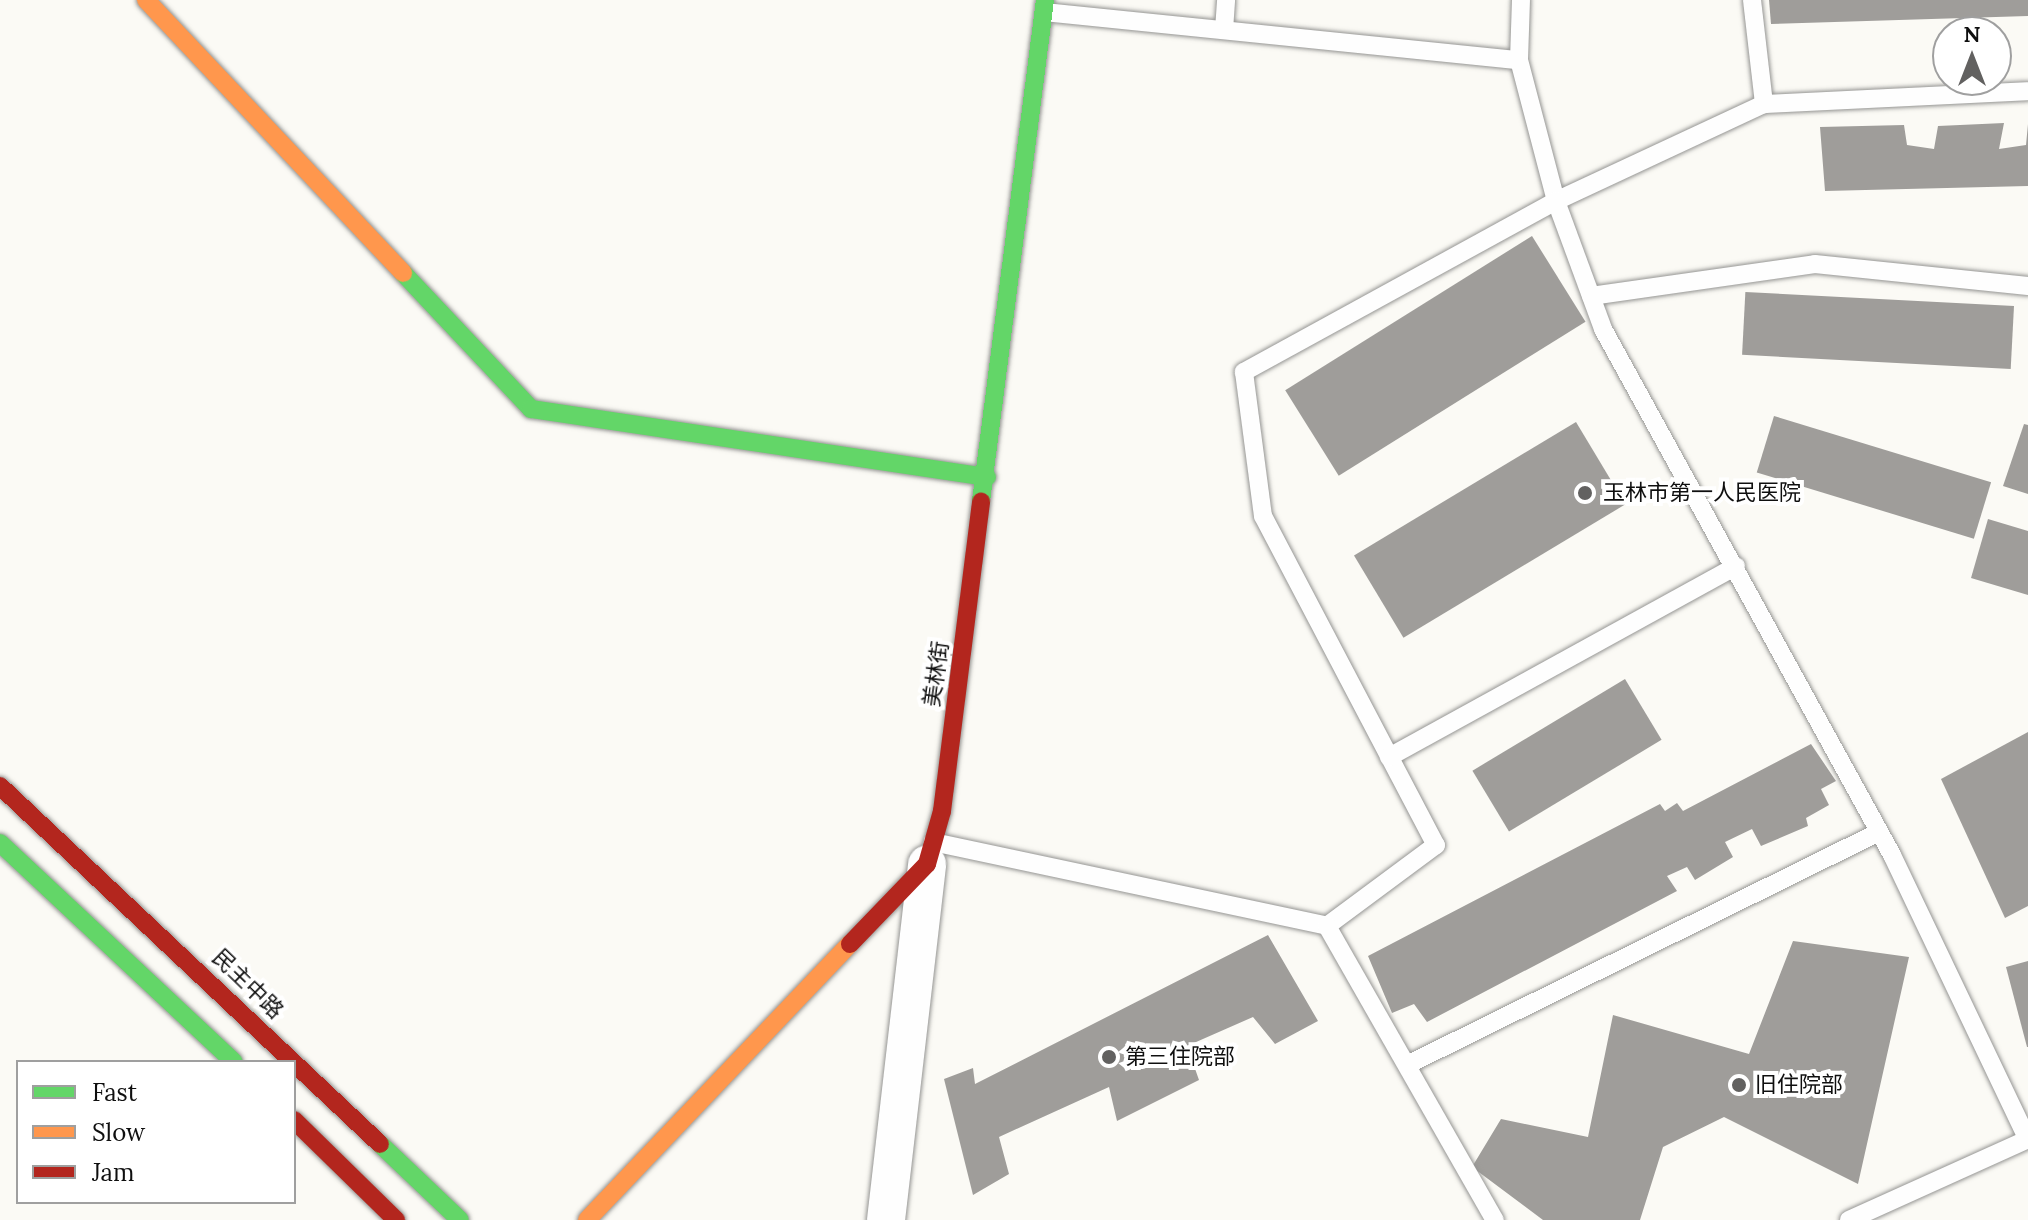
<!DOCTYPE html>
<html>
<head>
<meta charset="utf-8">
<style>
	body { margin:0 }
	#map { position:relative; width:2028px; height:1220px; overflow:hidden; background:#fbfaf5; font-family:Lora,"Noto Sans SC",serif }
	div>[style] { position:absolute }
	.building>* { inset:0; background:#9f9d9a; transform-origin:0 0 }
	.roads { filter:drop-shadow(0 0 2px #959593) drop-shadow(0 0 2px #959593) }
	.lane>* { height:18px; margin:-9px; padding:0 9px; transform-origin:9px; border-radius:9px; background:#fefefe }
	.street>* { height:38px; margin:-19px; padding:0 19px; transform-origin:19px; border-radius:19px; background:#fefefe }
	.fast>* { height:18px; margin:-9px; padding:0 9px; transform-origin:9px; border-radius:9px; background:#63d668 }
	.slow>* { height:18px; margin:-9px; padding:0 9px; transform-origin:9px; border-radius:9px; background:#ff974d }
	.jam>* { height:18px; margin:-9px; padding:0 9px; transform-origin:9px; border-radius:9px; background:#b3261e }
	.dots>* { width:22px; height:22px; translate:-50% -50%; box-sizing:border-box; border:4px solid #fff; border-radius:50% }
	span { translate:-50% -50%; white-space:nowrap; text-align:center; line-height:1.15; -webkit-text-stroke:8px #fff; paint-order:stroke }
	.poi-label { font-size:22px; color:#0f0f0f }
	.left { translate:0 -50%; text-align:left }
	.street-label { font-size:22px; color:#0f0f0f }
	.legend { position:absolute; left:16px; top:1060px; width:280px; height:144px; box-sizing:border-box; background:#fff; border:2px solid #9f9f9f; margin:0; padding:10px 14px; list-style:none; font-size:24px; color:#0f0f0f }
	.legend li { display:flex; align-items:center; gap:16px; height:40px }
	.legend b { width:40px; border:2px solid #9f9f9f }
	.north { position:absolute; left:1932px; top:16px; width:80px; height:80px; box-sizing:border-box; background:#fff; border:2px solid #9f9f9f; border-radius:50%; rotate:0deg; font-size:22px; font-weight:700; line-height:32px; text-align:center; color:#0f0f0f }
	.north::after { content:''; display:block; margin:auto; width:28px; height:36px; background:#626160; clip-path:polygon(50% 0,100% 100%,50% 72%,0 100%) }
</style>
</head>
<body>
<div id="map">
	<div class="building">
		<div style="clip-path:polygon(1769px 0,2028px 0,2028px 16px,1771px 24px)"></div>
		<div style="clip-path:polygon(2004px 123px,1999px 149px,2026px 145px,2028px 124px,2028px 186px,1825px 191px,1820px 127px,1904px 125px,1907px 145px,1934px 149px,1938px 126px)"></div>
		<div style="left:1532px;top:236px;width:101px;height:291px;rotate:58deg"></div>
		<div style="left:2014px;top:306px;width:63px;height:269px;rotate:93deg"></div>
		<div style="left:1774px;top:416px;width:227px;height:59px;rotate:17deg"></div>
		<div style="left:1576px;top:422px;width:96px;height:259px;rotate:59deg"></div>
		<div style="clip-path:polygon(2024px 424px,2028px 425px,2028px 494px,2003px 486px)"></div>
		<div style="clip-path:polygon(1988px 519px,2028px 531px,2028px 595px,1971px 578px)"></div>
		<div style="left:1625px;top:679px;width:71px;height:178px;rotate:59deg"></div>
		<div style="clip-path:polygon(2028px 732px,2028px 906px,2005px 918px,1941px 779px)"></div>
		<div style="clip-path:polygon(1811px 744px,1836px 781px,1821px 789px,1829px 805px,1806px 818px,1808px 826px,1761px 846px,1752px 829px,1725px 842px,1733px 857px,1695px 880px,1687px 867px,1667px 876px,1677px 891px,1427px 1022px,1414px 1004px,1392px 1013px,1368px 956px,1660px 804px,1665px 811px,1677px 803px,1683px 811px)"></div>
		<div style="clip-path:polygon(1268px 935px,1318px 1021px,1275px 1044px,1253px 1017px,1187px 1046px,1199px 1080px,1117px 1121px,1109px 1087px,999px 1137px,1009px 1174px,973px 1195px,944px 1079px,973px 1068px,975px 1084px)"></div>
		<div style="clip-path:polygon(1793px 941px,1909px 957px,1858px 1184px,1724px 1117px,1663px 1147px,1640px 1220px,1543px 1220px,1472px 1167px,1501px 1119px,1588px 1137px,1613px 1015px,1749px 1054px)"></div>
		<div style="clip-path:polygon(2028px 961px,2028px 1047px,2027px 1047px,2006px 967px)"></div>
	</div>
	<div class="roads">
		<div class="lane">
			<div style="left:1752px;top:0;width:105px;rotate:83.4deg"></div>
			<div style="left:1764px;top:104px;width:230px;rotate:155deg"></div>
			<div style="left:1556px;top:201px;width:136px;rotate:69.8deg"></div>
			<div style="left:1603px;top:329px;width:600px;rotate:61.21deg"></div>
			<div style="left:1892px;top:855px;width:314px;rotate:64.5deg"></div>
			<div style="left:1044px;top:12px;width:477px;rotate:5.8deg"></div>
			<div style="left:1519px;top:60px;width:146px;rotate:75.3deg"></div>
			<div style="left:1556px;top:201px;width:356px;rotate:151.3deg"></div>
			<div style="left:1244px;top:372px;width:145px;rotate:82.5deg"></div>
			<div style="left:1263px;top:516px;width:372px;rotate:62.3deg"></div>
			<div style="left:1436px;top:845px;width:136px;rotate:143.4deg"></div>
			<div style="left:1224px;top:30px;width:30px;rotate:-86deg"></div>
			<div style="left:1519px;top:60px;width:60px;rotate:-88.1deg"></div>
			<div style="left:1764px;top:104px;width:264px;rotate:-2.8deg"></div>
			<div style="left:1591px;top:296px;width:226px;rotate:-8.1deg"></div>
			<div style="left:1815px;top:264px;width:214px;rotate:5.9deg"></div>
			<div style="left:1389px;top:757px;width:396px;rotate:-28.8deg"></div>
			<div style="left:933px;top:842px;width:403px;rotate:12deg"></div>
			<div style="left:1327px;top:926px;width:339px;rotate:60.3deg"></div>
			<div style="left:1407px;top:1065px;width:526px;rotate:-26.27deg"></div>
			<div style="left:1849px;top:1220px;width:196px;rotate:-24.3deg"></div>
		</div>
		<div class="street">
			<div style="left:886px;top:1220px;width:358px;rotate:-83.4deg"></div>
		</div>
		<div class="fast">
			<div style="left:403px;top:273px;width:187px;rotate:46.7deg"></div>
			<div style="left:531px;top:409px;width:461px;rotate:8.5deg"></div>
			<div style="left:981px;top:501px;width:505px;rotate:-82.72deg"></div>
			<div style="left:0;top:843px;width:320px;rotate:43.1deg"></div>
			<div style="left:380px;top:1144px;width:110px;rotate:43.5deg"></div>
		</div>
		<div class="slow">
			<div style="left:146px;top:0;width:375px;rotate:46.7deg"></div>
			<div style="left:587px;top:1220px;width:381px;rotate:-46.4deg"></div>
		</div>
		<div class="jam">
			<div style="left:0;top:786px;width:522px;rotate:43.29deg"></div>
			<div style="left:850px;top:944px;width:111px;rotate:-46.1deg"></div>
			<div style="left:927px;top:864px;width:55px;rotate:-74.2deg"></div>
			<div style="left:942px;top:811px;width:312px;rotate:-82.8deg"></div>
			<div style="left:294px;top:1120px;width:143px;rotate:44.4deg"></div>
		</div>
	</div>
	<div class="dots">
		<div style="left:1585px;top:493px;background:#626160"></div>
		<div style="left:1109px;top:1057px;background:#626160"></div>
		<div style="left:1739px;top:1085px;background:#626160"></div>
	</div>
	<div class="poi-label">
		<span class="left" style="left:1603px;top:493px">玉林市第一人民医院</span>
		<span class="left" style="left:1125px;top:1057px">第三住院部</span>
		<span class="left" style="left:1755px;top:1085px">旧住院部</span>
	</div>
	<div class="street-label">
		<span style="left:936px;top:674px;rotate:-82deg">美林街</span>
		<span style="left:248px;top:984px;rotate:44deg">民主中路</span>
	</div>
	<ul class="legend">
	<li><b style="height:10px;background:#63d668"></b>Fast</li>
	<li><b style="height:10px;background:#ff974d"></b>Slow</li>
	<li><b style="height:10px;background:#b3261e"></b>Jam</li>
	</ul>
	<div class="north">N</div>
</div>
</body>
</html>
